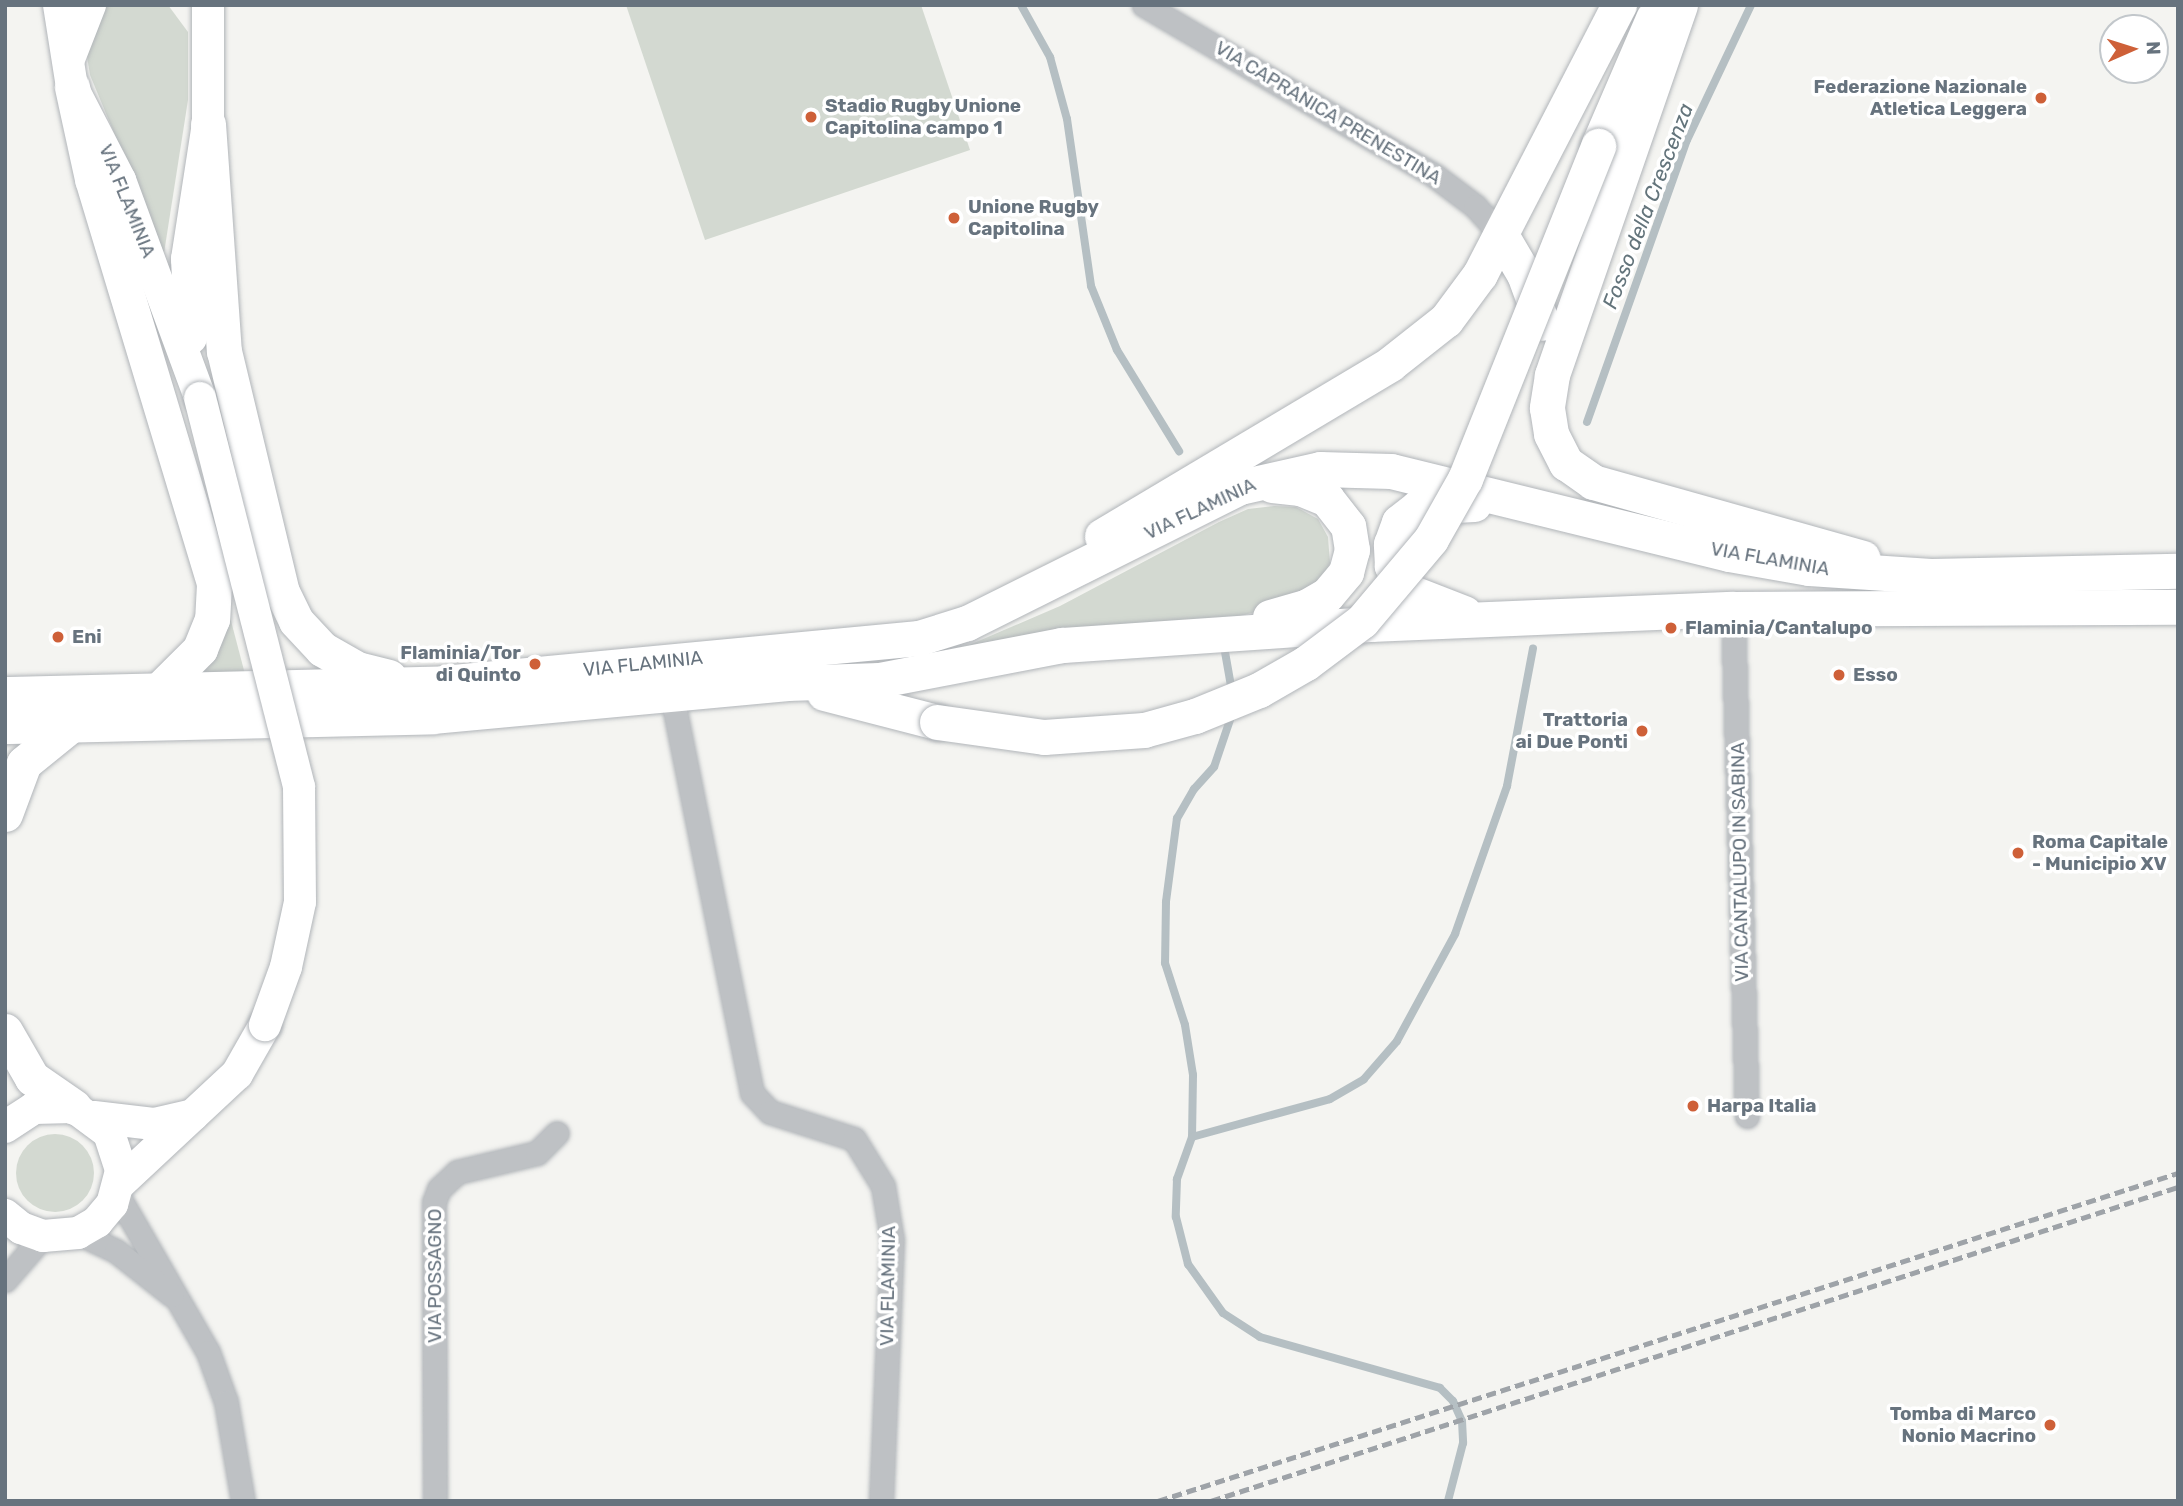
<!DOCTYPE html>
<html>
<head>
<meta charset="utf-8">
<style>
	body { margin:0 }
	#map { position:relative; width:2183px; height:1506px; overflow:hidden; background:#f4f4f1; font-family:Rubik,sans-serif }
	div>[style] { position:absolute }
	.green>* { inset:0; background:#d3d9d1 }
	.round { border-radius:50% }
	.stream>* { height:8px; margin:-4px; padding:0 4px; transform-origin:4px; border-radius:4px; background:#b5bfc3 }
	.roads { filter:drop-shadow(0 0 2px #b1b5b9) drop-shadow(0 0 2px #b1b5b9) }
	.street>* { height:23px; margin:-11.5px; padding:0 11.5px; transform-origin:11.5px; border-radius:11.5px; background:#bec1c4 }
	.secondary>* { height:32px; margin:-16px; padding:0 16px; transform-origin:16px; border-radius:16px; background:#fff }
	.primary>* { height:35px; margin:-17.5px; padding:0 17.5px; transform-origin:17.5px; border-radius:17.5px; background:#fff }
	.rail>* { height:5px; margin-top:-2.5px; transform-origin:0; background:repeating-linear-gradient(90deg,#9ea3a8 0 10px,transparent 0 15px) }
	.bridges { filter:drop-shadow(0 0 2px #b1b5b9) drop-shadow(0 0 2px #b1b5b9) }
	.secondary-bridge>* { height:32px; margin:-16px; padding:0 16px; transform-origin:16px; border-radius:16px; background:#fff }
	.primary-bridge>* { height:35px; margin:-17.5px; padding:0 17.5px; transform-origin:17.5px; border-radius:17.5px; background:#fff }
	.dots>* { width:19px; height:19px; translate:-50% -50%; box-sizing:border-box; border:4px solid #fff; border-radius:50% }
	span { translate:-50% -50%; white-space:nowrap; text-align:center; line-height:1.15; -webkit-text-stroke:7px #fff; paint-order:stroke }
	.poi-label { font-size:19px; color:#67737e; font-weight:700 }
	.right { translate:-100% -50%; text-align:right }
	.left { translate:0 -50%; text-align:left }
	.street-label { font-size:19px; color:#67737e }
	.water-label { font-size:21px; color:#63747b; font-style:italic }
	.frame { position:absolute; inset:0; border:7px solid #67737e; pointer-events:none }
	.north { position:absolute; left:2099px; top:14px; width:70px; height:70px; box-sizing:border-box; background:#fff; border:2px solid #c2c7cb; border-radius:50%; rotate:87deg; font-size:19px; font-weight:700; line-height:28px; text-align:center; color:#67737e }
	.north::after { content:''; display:block; margin:auto; width:24px; height:32px; background:#ce6038; clip-path:polygon(50% 0,100% 100%,50% 72%,0 100%) }
</style>
</head>
<body>
<div id="map">
	<div class="green">
		<div style="clip-path:polygon(108px 5px,168px 5px,188px 32px,188px 100px,164px 253px,90px 75px,86px 50px,98px 14px)"></div>
		<div style="clip-path:polygon(626px 5px,921px 5px,970px 150px,705px 240px)"></div>
		<div style="clip-path:polygon(1274px 506px,1296px 507px,1318px 519px,1328px 537px,1330px 563px,1325px 578px,1266px 609px,1215px 623px,1063px 628px,967px 646px,1060px 606px,1219px 522px,1248px 509px)"></div>
		<div style="clip-path:polygon(225px 598px,246px 678px,198px 672px)"></div>
		<div class="round" style="left:16px;top:1134px;width:78px;height:78px"></div>
	</div>
	<div class="stream">
		<div style="left:1021px;top:5px;width:60px;rotate:60.9deg"></div>
		<div style="left:1050px;top:57px;width:64px;rotate:74.7deg"></div>
		<div style="left:1067px;top:119px;width:169px;rotate:81.8deg"></div>
		<div style="left:1091px;top:286px;width:69px;rotate:67.9deg"></div>
		<div style="left:1117px;top:350px;width:119px;rotate:58.5deg"></div>
		<div style="left:1587px;top:422px;width:299px;rotate:-70.5deg"></div>
		<div style="left:1687px;top:140px;width:149px;rotate:-64.6deg"></div>
		<div style="left:1225px;top:652px;width:40px;rotate:80deg"></div>
		<div style="left:1233px;top:711px;width:59px;rotate:108.7deg"></div>
		<div style="left:1214px;top:767px;width:30px;rotate:132deg"></div>
		<div style="left:1194px;top:789px;width:34px;rotate:120deg"></div>
		<div style="left:1177px;top:818px;width:85px;rotate:97.5deg"></div>
		<div style="left:1166px;top:902px;width:61px;rotate:90.9deg"></div>
		<div style="left:1165px;top:963px;width:65px;rotate:72.1deg"></div>
		<div style="left:1185px;top:1025px;width:51px;rotate:80.9deg"></div>
		<div style="left:1193px;top:1075px;width:62px;rotate:90.9deg"></div>
		<div style="left:1192px;top:1137px;width:45px;rotate:109.7deg"></div>
		<div style="left:1177px;top:1179px;width:38px;rotate:92deg"></div>
		<div style="left:1176px;top:1217px;width:49px;rotate:75.7deg"></div>
		<div style="left:1188px;top:1264px;width:60px;rotate:54.5deg"></div>
		<div style="left:1223px;top:1313px;width:44px;rotate:33deg"></div>
		<div style="left:1260px;top:1337px;width:187px;rotate:15.8deg"></div>
		<div style="left:1440px;top:1388px;width:18px;rotate:45deg"></div>
		<div style="left:1453px;top:1401px;width:22px;rotate:66deg"></div>
		<div style="left:1462px;top:1421px;width:22px;rotate:87deg"></div>
		<div style="left:1463px;top:1443px;width:60px;rotate:104.5deg"></div>
		<div style="left:1192px;top:1137px;width:143px;rotate:-15.4deg"></div>
		<div style="left:1330px;top:1099px;width:39px;rotate:-30deg"></div>
		<div style="left:1364px;top:1079px;width:50px;rotate:-49deg"></div>
		<div style="left:1397px;top:1041px;width:122px;rotate:-61.5deg"></div>
		<div style="left:1455px;top:934px;width:157px;rotate:-70.6deg"></div>
		<div style="left:1507px;top:786px;width:140px;rotate:-79.3deg"></div>
	</div>
	<div class="roads">
		<div class="street">
			<div style="left:1144px;top:5px;width:338px;rotate:30.4deg"></div>
			<div style="left:1435px;top:176px;width:50px;rotate:36.9deg"></div>
			<div style="left:1475px;top:206px;width:39px;rotate:48deg"></div>
			<div style="left:1733px;top:609px;width:507px;rotate:88.42deg"></div>
			<div style="left:672px;top:696px;width:405px;rotate:78.6deg"></div>
			<div style="left:752px;top:1093px;width:26px;rotate:47deg"></div>
			<div style="left:770px;top:1112px;width:88px;rotate:17.8deg"></div>
			<div style="left:854px;top:1139px;width:55px;rotate:58.3deg"></div>
			<div style="left:883px;top:1186px;width:55px;rotate:80.5deg"></div>
			<div style="left:892px;top:1240px;width:261px;rotate:92.4deg"></div>
			<div style="left:117px;top:1194px;width:182px;rotate:60.1deg"></div>
			<div style="left:208px;top:1352px;width:53px;rotate:70.2deg"></div>
			<div style="left:226px;top:1402px;width:100px;rotate:80.3deg"></div>
			<div style="left:78px;top:1233px;width:42px;rotate:25.3deg"></div>
			<div style="left:116px;top:1251px;width:71px;rotate:38.2deg"></div>
			<div style="left:5px;top:1280px;width:58px;rotate:-49.2deg"></div>
			<div style="left:435px;top:1501px;width:299px;rotate:-90.2deg"></div>
			<div style="left:434px;top:1202px;width:14px;rotate:-69deg"></div>
			<div style="left:439px;top:1189px;width:25px;rotate:-43deg"></div>
			<div style="left:457px;top:1172px;width:82px;rotate:-13.4deg"></div>
			<div style="left:537px;top:1153px;width:28px;rotate:-45deg"></div>
		</div>
		<div class="secondary">
			<div style="left:59px;top:5px;width:83px;rotate:81deg"></div>
			<div style="left:72px;top:87px;width:105px;rotate:62.7deg"></div>
			<div style="left:120px;top:180px;width:232px;rotate:69.8deg"></div>
			<div style="left:69px;top:59px;width:58px;rotate:-68.7deg"></div>
			<div style="left:191px;top:338px;width:79px;rotate:-92.9deg"></div>
			<div style="left:187px;top:259px;width:137px;rotate:-81.2deg"></div>
			<div style="left:208px;top:124px;width:119px;rotate:-90deg"></div>
			<div style="left:94px;top:1117px;width:60px;rotate:6.7deg"></div>
			<div style="left:154px;top:1124px;width:40px;rotate:-13deg"></div>
			<div style="left:5px;top:1127px;width:35px;rotate:-33deg"></div>
			<div style="left:34px;top:1108px;width:40px;rotate:-1.4deg"></div>
			<div style="left:74px;top:1107px;width:44px;rotate:36.6deg"></div>
			<div style="left:109px;top:1133px;width:40px;rotate:72deg"></div>
			<div style="left:121px;top:1171px;width:34px;rotate:105deg"></div>
			<div style="left:112px;top:1204px;width:23px;rotate:130deg"></div>
			<div style="left:97px;top:1222px;width:22px;rotate:150deg"></div>
			<div style="left:78px;top:1233px;width:35px;rotate:175deg"></div>
			<div style="left:43px;top:1236px;width:23px;rotate:-160deg"></div>
			<div style="left:21px;top:1228px;width:21px;rotate:-141deg"></div>
			<div style="left:120px;top:1183px;width:160px;rotate:-43deg"></div>
			<div style="left:237px;top:1074px;width:56px;rotate:-60.3deg"></div>
		</div>
		<div class="primary">
			<div style="left:1680px;top:5px;width:392px;rotate:109.1deg"></div>
			<div style="left:1552px;top:375px;width:33px;rotate:99deg"></div>
			<div style="left:1547px;top:408px;width:26px;rotate:81deg"></div>
			<div style="left:1551px;top:434px;width:33px;rotate:63deg"></div>
			<div style="left:1566px;top:463px;width:33px;rotate:35deg"></div>
			<div style="left:1593px;top:482px;width:280px;rotate:15.7deg"></div>
			<div style="left:72px;top:87px;width:94px;rotate:77.7deg"></div>
			<div style="left:92px;top:179px;width:423px;rotate:73.2deg"></div>
			<div style="left:214px;top:584px;width:35px;rotate:93deg"></div>
			<div style="left:212px;top:619px;width:32px;rotate:112deg"></div>
			<div style="left:200px;top:649px;width:59px;rotate:135deg"></div>
			<div style="left:208px;top:124px;width:228px;rotate:86deg"></div>
			<div style="left:224px;top:351px;width:248px;rotate:76.5deg"></div>
			<div style="left:282px;top:592px;width:32px;rotate:64deg"></div>
			<div style="left:296px;top:621px;width:38px;rotate:47deg"></div>
			<div style="left:322px;top:649px;width:40px;rotate:29.7deg"></div>
			<div style="left:357px;top:669px;width:33px;rotate:14deg"></div>
			<div style="left:1598px;top:146px;width:139px;rotate:-66.7deg"></div>
			<div style="left:1501px;top:235px;width:45px;rotate:59.5deg"></div>
			<div style="left:1524px;top:274px;width:52px;rotate:69.8deg"></div>
			<div style="left:1102px;top:536px;width:335px;rotate:-30.8deg"></div>
			<div style="left:1390px;top:364px;width:71px;rotate:-38.2deg"></div>
			<div style="left:1446px;top:320px;width:57px;rotate:-53.5deg"></div>
			<div style="left:1480px;top:274px;width:303px;rotate:-62.7deg"></div>
			<div style="left:1464px;top:613px;width:58px;rotate:-158.7deg"></div>
			<div style="left:1410px;top:592px;width:32px;rotate:-125deg"></div>
			<div style="left:1392px;top:566px;width:22px;rotate:-93deg"></div>
			<div style="left:1391px;top:544px;width:23px;rotate:-70deg"></div>
			<div style="left:1399px;top:522px;width:24px;rotate:-38deg"></div>
			<div style="left:1418px;top:507px;width:56px;rotate:-3.1deg"></div>
			<div style="left:1270px;top:617px;width:37px;rotate:-16deg"></div>
			<div style="left:1306px;top:607px;width:24px;rotate:-30deg"></div>
			<div style="left:1327px;top:595px;width:30px;rotate:-50deg"></div>
			<div style="left:1346px;top:572px;width:23px;rotate:-75deg"></div>
			<div style="left:1352px;top:550px;width:24px;rotate:-99deg"></div>
			<div style="left:1348px;top:526px;width:34px;rotate:-128deg"></div>
			<div style="left:1327px;top:499px;width:29px;rotate:-158deg"></div>
			<div style="left:1300px;top:488px;width:28px;rotate:-174deg"></div>
			<div style="left:824px;top:693px;width:117px;rotate:14.4deg"></div>
			<div style="left:5px;top:694px;width:438px;rotate:-1.4deg"></div>
			<div style="left:443px;top:683px;width:478px;rotate:-5.4deg"></div>
			<div style="left:919px;top:638px;width:50px;rotate:-17.4deg"></div>
			<div style="left:967px;top:623px;width:305px;rotate:-26.5deg"></div>
			<div style="left:1240px;top:487px;width:82px;rotate:-12.7deg"></div>
			<div style="left:1320px;top:469px;width:71px;rotate:1.6deg"></div>
			<div style="left:1391px;top:471px;width:348px;rotate:13.8deg"></div>
			<div style="left:1729px;top:554px;width:81px;rotate:9.9deg"></div>
			<div style="left:1809px;top:568px;width:122px;rotate:3.8deg"></div>
			<div style="left:1931px;top:576px;width:247px;rotate:-1.2deg"></div>
			<div style="left:5px;top:726px;width:427px;rotate:-1.3deg"></div>
			<div style="left:432px;top:716px;width:357px;rotate:-5.3deg"></div>
			<div style="left:787px;top:683px;width:93px;rotate:-1.8deg"></div>
			<div style="left:880px;top:680px;width:185px;rotate:-10.9deg"></div>
			<div style="left:1062px;top:645px;width:309px;rotate:-3.9deg"></div>
			<div style="left:1370px;top:624px;width:363px;rotate:-2.4deg"></div>
			<div style="left:1733px;top:609px;width:445px;rotate:-0.3deg"></div>
			<div style="left:5px;top:814px;width:54px;rotate:-69.6deg"></div>
			<div style="left:24px;top:763px;width:62px;rotate:-39.1deg"></div>
			<div style="left:5px;top:1031px;width:54px;rotate:60.1deg"></div>
			<div style="left:32px;top:1078px;width:51px;rotate:34.6deg"></div>
		</div>
	</div>
	<div class="rail">
		<div style="left:1158px;top:1501px;width:1071px;rotate:-17.83deg"></div>
		<div style="left:1211px;top:1501px;width:1017px;rotate:-17.99deg"></div>
	</div>
	<div class="bridges">
		<div class="secondary-bridge">
			<div style="left:200px;top:398px;width:401px;rotate:75.7deg"></div>
			<div style="left:299px;top:787px;width:115px;rotate:89.5deg"></div>
			<div style="left:300px;top:902px;width:66px;rotate:102.2deg"></div>
			<div style="left:286px;top:967px;width:62px;rotate:109.9deg"></div>
		</div>
		<div class="primary-bridge">
			<div style="left:937px;top:722px;width:108px;rotate:8deg"></div>
			<div style="left:1044px;top:737px;width:100px;rotate:-4deg"></div>
			<div style="left:1144px;top:730px;width:53px;rotate:-15.4deg"></div>
			<div style="left:1195px;top:716px;width:69px;rotate:-22.1deg"></div>
			<div style="left:1259px;top:690px;width:54px;rotate:-29.9deg"></div>
			<div style="left:1306px;top:663px;width:70px;rotate:-36.9deg"></div>
			<div style="left:1362px;top:621px;width:107px;rotate:-49.9deg"></div>
			<div style="left:1431px;top:539px;width:69px;rotate:-60.5deg"></div>
			<div style="left:1465px;top:479px;width:359px;rotate:-68.2deg"></div>
		</div>
	</div>
	<div class="dots">
		<div style="left:2041px;top:98px;background:#ce6038"></div>
		<div style="left:811px;top:117px;background:#ce6038"></div>
		<div style="left:954px;top:218px;background:#ce6038"></div>
		<div style="left:1671px;top:628px;background:#ce6038"></div>
		<div style="left:58px;top:637px;background:#ce6038"></div>
		<div style="left:535px;top:664px;background:#ce6038"></div>
		<div style="left:1839px;top:675px;background:#ce6038"></div>
		<div style="left:1642px;top:731px;background:#ce6038"></div>
		<div style="left:2018px;top:853px;background:#ce6038"></div>
		<div style="left:1693px;top:1106px;background:#ce6038"></div>
		<div style="left:2050px;top:1425px;background:#ce6038"></div>
	</div>
	<div class="poi-label">
		<span class="right" style="left:2027px;top:98px">Federazione Nazionale<br>Atletica Leggera</span>
		<span class="left" style="left:825px;top:117px">Stadio Rugby Unione<br>Capitolina campo 1</span>
		<span class="left" style="left:968px;top:218px">Unione Rugby<br>Capitolina</span>
		<span class="left" style="left:1685px;top:628px">Flaminia/Cantalupo</span>
		<span class="left" style="left:72px;top:637px">Eni</span>
		<span class="right" style="left:521px;top:664px">Flaminia/Tor<br>di Quinto</span>
		<span class="left" style="left:1853px;top:675px">Esso</span>
		<span class="right" style="left:1628px;top:731px">Trattoria<br>ai Due Ponti</span>
		<span class="left" style="left:2032px;top:853px">Roma Capitale<br>- Municipio XV</span>
		<span class="left" style="left:1707px;top:1106px">Harpa Italia</span>
		<span class="right" style="left:2036px;top:1425px">Tomba di Marco<br>Nonio Macrino</span>
	</div>
	<div class="street-label">
		<span style="left:1328px;top:113px;rotate:31deg">VIA CAPRANICA PRENESTINA</span>
		<span style="left:127px;top:201px;rotate:68deg">VIA FLAMINIA</span>
		<span style="left:1200px;top:509px;rotate:-25deg">VIA FLAMINIA</span>
		<span style="left:1770px;top:559px;rotate:10deg">VIA FLAMINIA</span>
		<span style="left:643px;top:664px;rotate:-6deg">VIA FLAMINIA</span>
		<span style="left:1740px;top:862px;rotate:-91deg">VIA CANTALUPO IN SABINA</span>
		<span style="left:435px;top:1276px;rotate:-90deg">VIA POSSAGNO</span>
		<span style="left:888px;top:1286px;rotate:-89deg">VIA FLAMINIA</span>
	</div>
	<div class="water-label">
		<span style="left:1648px;top:206px;rotate:-69deg">Fosso della Crescenza</span>
	</div>
	<div class="frame"></div>
	<div class="north">N</div>
</div>
</body>
</html>
